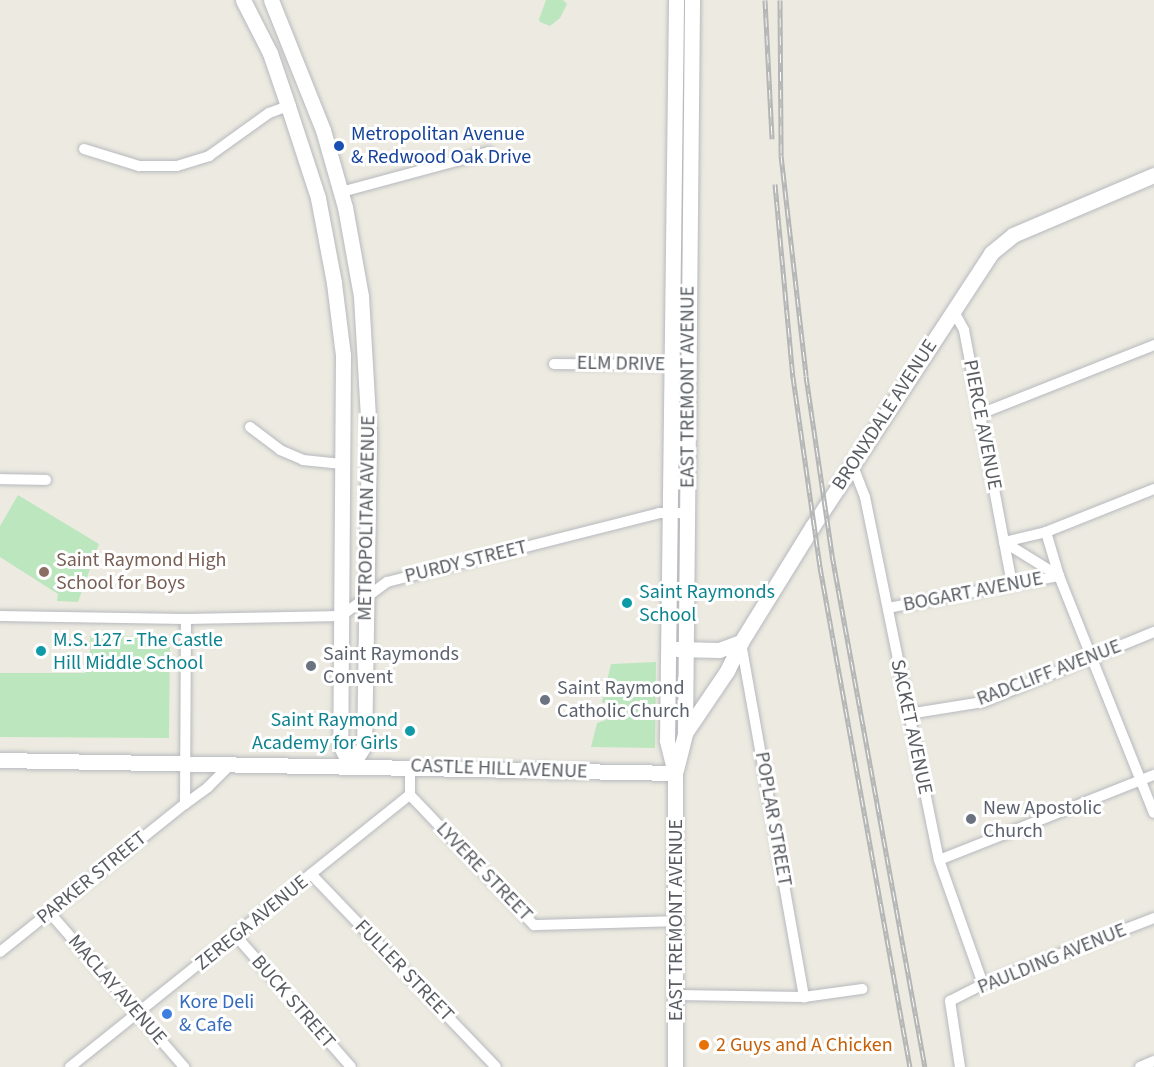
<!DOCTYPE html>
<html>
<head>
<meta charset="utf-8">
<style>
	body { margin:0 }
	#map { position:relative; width:1154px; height:1067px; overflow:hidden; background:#edebe1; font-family:"Source Sans 3",sans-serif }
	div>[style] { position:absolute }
	.green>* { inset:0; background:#bce6be }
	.roads { filter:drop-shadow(0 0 2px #b6b9be) drop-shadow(0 0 2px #b6b9be) }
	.street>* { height:10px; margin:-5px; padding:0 5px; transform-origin:5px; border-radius:5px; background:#fff }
	.secondary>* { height:15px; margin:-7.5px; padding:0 7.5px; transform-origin:7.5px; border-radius:7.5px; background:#fff }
	.rail>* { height:5px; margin-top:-2.5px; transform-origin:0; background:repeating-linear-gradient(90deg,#fff 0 9px,#b4b5b5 0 18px); box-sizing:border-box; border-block:2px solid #b4b5b5 }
	.dots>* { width:16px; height:16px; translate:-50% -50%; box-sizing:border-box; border:3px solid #fff; border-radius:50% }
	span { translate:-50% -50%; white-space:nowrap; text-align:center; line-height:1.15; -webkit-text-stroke:6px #fff; paint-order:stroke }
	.transit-label { font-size:20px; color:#164399 }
	.left { translate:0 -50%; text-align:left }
	.street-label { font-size:20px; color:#595d62 }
	.education-label { font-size:20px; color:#785e54 }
	.culture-label { font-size:20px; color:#0d838f }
	.right { translate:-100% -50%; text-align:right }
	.worship-label { font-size:20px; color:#5b616d }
	.shop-label { font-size:20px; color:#366cbe }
	.food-label { font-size:20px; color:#c56008 }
</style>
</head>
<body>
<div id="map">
	<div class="green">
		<div style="clip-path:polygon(546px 0,563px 0,567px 4px,560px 18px,550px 26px,540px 22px,539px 19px)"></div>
		<div style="clip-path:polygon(18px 495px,99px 544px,78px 602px,57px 601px,58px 594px,0 557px,0 526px)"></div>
		<div style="clip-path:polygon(90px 636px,170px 637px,169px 738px,0 737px,0 673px,85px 673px,85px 666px,90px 665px)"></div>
		<div style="clip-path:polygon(656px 662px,655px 748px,591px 747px,597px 723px,606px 720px,609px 713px,607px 704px,602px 702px,611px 664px)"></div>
	</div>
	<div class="roads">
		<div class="street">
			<div style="left:84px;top:149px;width:58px;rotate:17.2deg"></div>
			<div style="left:139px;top:166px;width:38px"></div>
			<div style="left:177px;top:166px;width:34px;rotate:-17deg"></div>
			<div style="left:209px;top:156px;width:74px;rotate:-35.6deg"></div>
			<div style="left:269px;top:113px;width:20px;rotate:-20deg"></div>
			<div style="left:341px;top:192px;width:153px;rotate:-15.1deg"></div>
			<div style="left:953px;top:310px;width:23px;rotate:61deg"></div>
			<div style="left:964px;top:330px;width:259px;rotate:79.3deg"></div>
			<div style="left:554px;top:364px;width:134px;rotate:0.4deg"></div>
			<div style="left:980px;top:414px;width:187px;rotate:-21.6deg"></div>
			<div style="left:250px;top:427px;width:38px;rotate:37deg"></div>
			<div style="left:280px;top:450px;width:25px;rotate:23deg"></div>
			<div style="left:303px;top:460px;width:39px;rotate:6deg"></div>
			<div style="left:853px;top:466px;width:33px;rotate:69deg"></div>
			<div style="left:865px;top:497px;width:370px;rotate:78.5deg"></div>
			<div style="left:939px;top:860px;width:132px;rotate:70.5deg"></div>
			<div style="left:0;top:479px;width:46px;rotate:1.2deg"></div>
			<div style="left:1046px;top:532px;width:46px;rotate:73.5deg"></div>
			<div style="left:1059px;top:576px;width:255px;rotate:68.2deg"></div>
			<div style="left:1004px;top:542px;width:43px;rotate:-13.4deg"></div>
			<div style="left:1046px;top:532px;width:116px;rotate:-21.7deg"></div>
			<div style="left:1004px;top:542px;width:65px;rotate:31.7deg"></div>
			<div style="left:888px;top:608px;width:174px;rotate:-10.6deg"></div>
			<div style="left:0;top:616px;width:186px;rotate:0.9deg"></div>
			<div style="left:186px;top:619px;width:155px;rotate:-1.1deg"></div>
			<div style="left:341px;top:616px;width:57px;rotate:-36.5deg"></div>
			<div style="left:387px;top:582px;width:281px;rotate:-14.2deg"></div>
			<div style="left:659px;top:513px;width:28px"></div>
			<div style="left:741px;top:643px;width:360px;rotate:79.9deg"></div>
			<div style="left:908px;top:714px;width:76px;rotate:-9.1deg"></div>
			<div style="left:983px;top:702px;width:185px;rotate:-22.3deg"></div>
			<div style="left:410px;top:767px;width:28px;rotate:90deg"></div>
			<div style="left:410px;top:795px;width:180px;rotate:46.4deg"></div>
			<div style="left:534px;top:925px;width:142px;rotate:-1.6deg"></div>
			<div style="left:185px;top:804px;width:29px;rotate:-36deg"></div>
			<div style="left:208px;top:787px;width:33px;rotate:-45deg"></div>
			<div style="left:939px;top:860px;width:231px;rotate:-21.6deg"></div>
			<div style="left:311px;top:874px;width:267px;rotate:46.2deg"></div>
			<div style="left:49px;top:912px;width:206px;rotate:48.9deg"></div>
			<div style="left:236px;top:936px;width:174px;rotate:48.7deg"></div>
			<div style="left:0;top:952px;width:237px;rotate:-38.7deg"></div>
			<div style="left:185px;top:804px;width:185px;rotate:-89.7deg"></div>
			<div style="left:676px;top:995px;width:128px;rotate:0.9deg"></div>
			<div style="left:804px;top:997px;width:59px;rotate:-7.9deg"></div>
			<div style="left:70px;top:1067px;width:435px;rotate:-38.7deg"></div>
			<div style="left:960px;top:1067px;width:67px;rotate:-98.6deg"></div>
			<div style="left:950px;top:1001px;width:37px;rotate:-27deg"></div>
			<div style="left:983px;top:984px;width:183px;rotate:-21.1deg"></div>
			<div style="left:1140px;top:1067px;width:15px;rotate:-23deg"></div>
		</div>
		<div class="secondary">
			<div style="left:243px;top:0;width:59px;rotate:63deg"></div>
			<div style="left:270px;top:53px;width:56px;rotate:71.2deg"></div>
			<div style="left:288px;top:106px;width:97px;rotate:71.9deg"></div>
			<div style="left:318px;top:198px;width:86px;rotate:79.3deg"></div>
			<div style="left:334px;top:283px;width:73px;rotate:82.9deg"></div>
			<div style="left:343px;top:355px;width:390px;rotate:90.4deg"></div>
			<div style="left:340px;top:745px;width:24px;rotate:62deg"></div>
			<div style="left:271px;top:0;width:140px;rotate:68.2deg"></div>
			<div style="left:323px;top:130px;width:80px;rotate:74.1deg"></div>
			<div style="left:345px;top:207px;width:90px;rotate:79.8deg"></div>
			<div style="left:361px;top:296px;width:139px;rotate:86.7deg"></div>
			<div style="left:369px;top:435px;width:311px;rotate:90.9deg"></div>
			<div style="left:364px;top:746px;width:24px;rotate:123deg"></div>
			<div style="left:677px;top:649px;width:42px;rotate:1.4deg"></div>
			<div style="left:719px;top:650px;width:23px;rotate:-20deg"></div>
			<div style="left:685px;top:733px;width:75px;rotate:-55.9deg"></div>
			<div style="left:727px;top:671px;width:32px;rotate:-64deg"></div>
			<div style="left:741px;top:642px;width:135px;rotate:-58.3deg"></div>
			<div style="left:812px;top:527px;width:327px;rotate:-56.8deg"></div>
			<div style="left:991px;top:253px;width:28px;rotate:-39deg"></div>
			<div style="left:1013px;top:235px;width:153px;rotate:-23.1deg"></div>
			<div style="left:0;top:760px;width:675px;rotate:1.1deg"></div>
			<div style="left:676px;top:770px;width:38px;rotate:-76deg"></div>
			<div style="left:685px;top:733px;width:733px;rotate:-89.45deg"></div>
			<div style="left:675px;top:1067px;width:294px;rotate:-90deg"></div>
			<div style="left:675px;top:773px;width:34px;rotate:-104deg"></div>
			<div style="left:667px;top:740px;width:740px;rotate:-89.3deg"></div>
		</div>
	</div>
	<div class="rail">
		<div style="left:765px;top:0;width:139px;rotate:87.1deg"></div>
		<div style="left:780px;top:0;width:155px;rotate:89.6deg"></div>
		<div style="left:781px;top:155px;width:222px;rotate:83.5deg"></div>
		<div style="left:806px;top:376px;width:181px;rotate:81.7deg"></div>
		<div style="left:832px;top:555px;width:520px;rotate:79.71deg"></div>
		<div style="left:775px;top:184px;width:194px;rotate:84.7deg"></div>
		<div style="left:793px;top:377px;width:192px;rotate:81.9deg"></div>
		<div style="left:820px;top:567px;width:508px;rotate:79.8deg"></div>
	</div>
	<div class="dots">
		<div style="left:339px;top:146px;background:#1a4fb4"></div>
		<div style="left:44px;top:572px;background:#8d6e63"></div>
		<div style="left:627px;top:603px;background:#0f9aa8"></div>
		<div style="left:41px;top:651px;background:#0f9aa8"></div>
		<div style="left:311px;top:666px;background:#6b7280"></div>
		<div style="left:545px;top:700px;background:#6b7280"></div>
		<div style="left:410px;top:731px;background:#0f9aa8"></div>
		<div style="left:971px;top:819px;background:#6b7280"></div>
		<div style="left:167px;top:1014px;background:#3f7fe0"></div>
		<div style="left:704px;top:1045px;background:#e8710a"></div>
	</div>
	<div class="transit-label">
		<span class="left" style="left:351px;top:146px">Metropolitan Avenue<br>&amp; Redwood Oak Drive</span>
	</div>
	<div class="street-label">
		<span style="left:621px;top:364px;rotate:1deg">ELM DRIVE</span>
		<span style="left:688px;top:387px;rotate:-90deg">EAST TREMONT AVENUE</span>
		<span style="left:885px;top:415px;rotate:-57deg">BRONXDALE AVENUE</span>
		<span style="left:982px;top:425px;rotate:79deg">PIERCE AVENUE</span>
		<span style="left:367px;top:518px;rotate:-89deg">METROPOLITAN AVENUE</span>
		<span style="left:466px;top:562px;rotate:-14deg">PURDY STREET</span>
		<span style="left:973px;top:592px;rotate:-11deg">BOGART AVENUE</span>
		<span style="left:1049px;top:673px;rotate:-21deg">RADCLIFF AVENUE</span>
		<span style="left:911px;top:727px;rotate:78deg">SACKET AVENUE</span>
		<span style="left:499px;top:769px;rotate:2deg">CASTLE HILL AVENUE</span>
		<span style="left:773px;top:819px;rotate:80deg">POPLAR STREET</span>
		<span style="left:484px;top:872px;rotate:46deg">LYVERE STREET</span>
		<span style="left:92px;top:878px;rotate:-39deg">PARKER STREET</span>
		<span style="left:676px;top:920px;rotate:-90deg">EAST TREMONT AVENUE</span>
		<span style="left:252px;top:923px;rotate:-39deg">ZEREGA AVENUE</span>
		<span style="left:1052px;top:959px;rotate:-22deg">PAULDING AVENUE</span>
		<span style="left:404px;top:971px;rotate:46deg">FULLER STREET</span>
		<span style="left:117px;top:990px;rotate:49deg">MACLAY AVENUE</span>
		<span style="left:293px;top:1002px;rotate:49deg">BUCK STREET</span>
	</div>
	<div class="education-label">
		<span class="left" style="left:56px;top:572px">Saint Raymond High<br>School for Boys</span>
	</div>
	<div class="culture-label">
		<span class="left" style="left:639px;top:604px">Saint Raymonds<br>School</span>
		<span class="left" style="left:53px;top:652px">M.S. 127 - The Castle<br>Hill Middle School</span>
		<span class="right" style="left:398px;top:732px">Saint Raymond<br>Academy for Girls</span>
	</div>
	<div class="worship-label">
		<span class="left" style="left:323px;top:666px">Saint Raymonds<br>Convent</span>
		<span class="left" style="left:557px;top:700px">Saint Raymond<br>Catholic Church</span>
		<span class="left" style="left:983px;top:820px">New Apostolic<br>Church</span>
	</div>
	<div class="shop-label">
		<span class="left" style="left:179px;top:1014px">Kore Deli<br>&amp; Cafe</span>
	</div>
	<div class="food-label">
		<span class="left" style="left:716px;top:1045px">2 Guys and A Chicken</span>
	</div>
</div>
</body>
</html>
